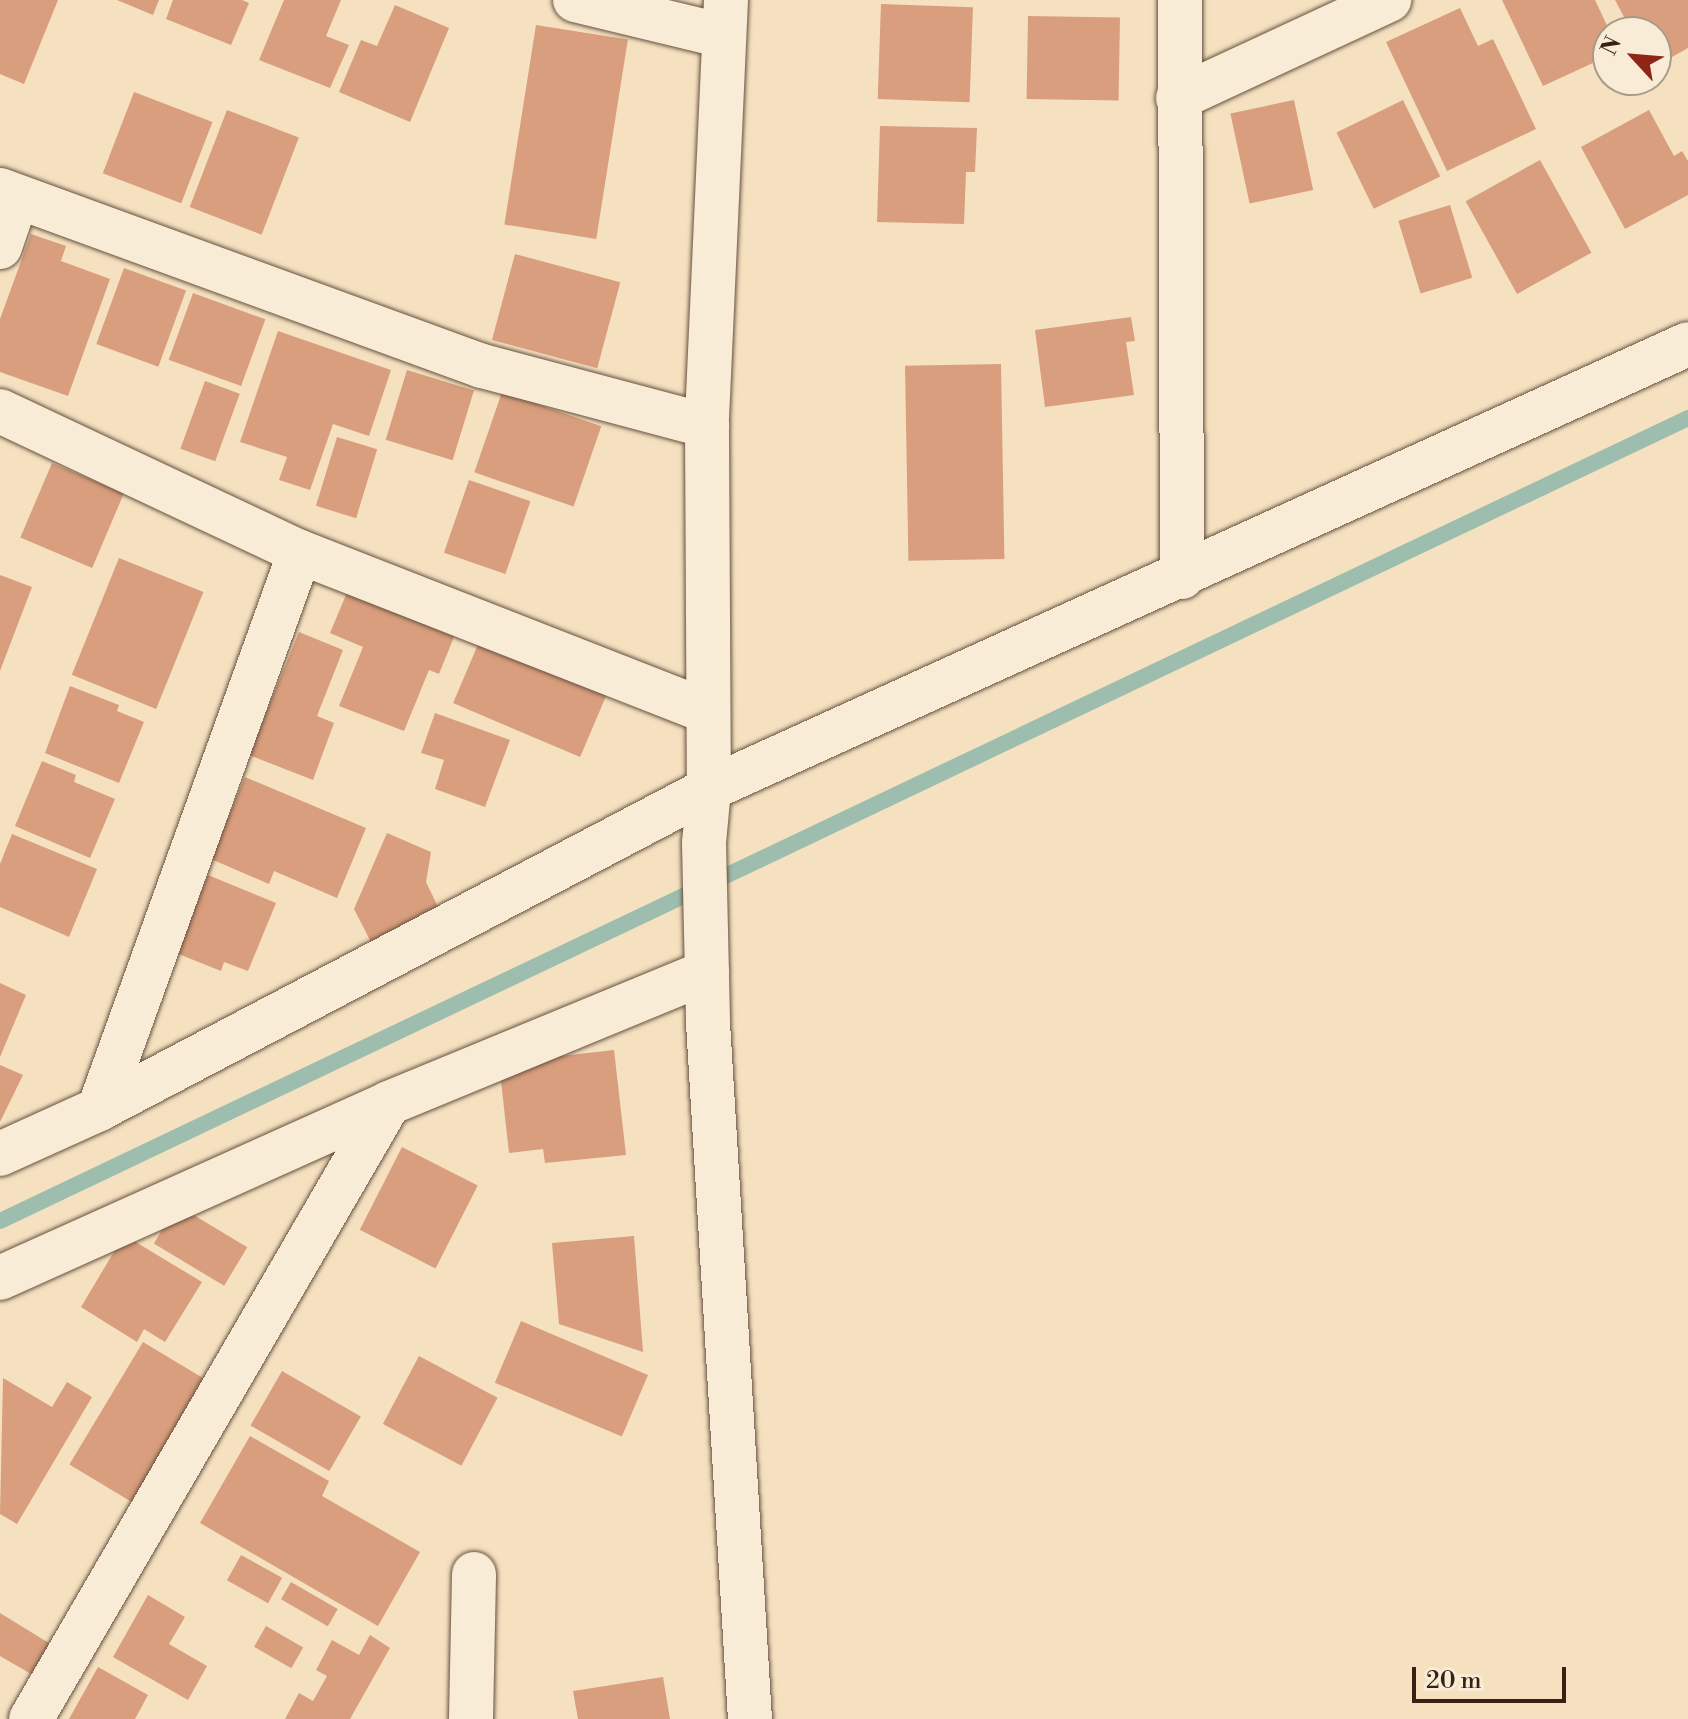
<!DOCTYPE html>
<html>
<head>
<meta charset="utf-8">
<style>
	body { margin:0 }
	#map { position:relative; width:1688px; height:1719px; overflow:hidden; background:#f5e1c0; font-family:"Libre Bodoni",serif }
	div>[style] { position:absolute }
	.stream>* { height:16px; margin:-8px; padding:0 8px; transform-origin:8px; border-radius:8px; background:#9dbeae }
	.building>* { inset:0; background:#d89e7d; transform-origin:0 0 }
	.roads { filter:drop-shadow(0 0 2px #67503f) drop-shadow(0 0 2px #67503f) }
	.minor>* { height:44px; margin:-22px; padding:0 22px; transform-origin:22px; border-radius:22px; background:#f8ecd6 }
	span { translate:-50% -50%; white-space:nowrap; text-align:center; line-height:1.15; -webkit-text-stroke:7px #f8ecd6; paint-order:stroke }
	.north { position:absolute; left:1592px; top:16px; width:80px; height:80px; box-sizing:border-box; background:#f8ecd6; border:2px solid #ab9a88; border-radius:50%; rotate:296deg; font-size:22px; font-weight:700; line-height:32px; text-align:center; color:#382014 }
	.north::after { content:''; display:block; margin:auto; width:28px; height:36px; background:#8f2418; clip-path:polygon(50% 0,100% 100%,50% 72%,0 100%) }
	.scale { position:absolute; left:1412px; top:1667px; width:154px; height:36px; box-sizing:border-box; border:4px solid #382014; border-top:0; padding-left:10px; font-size:24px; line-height:28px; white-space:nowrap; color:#382014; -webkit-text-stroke:6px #f8ecd6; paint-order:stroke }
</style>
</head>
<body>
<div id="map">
	<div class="stream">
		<div style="left:0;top:1221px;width:1869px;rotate:-25.44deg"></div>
	</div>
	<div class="building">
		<div style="clip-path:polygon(0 0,58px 0,24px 84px,0 74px)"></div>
		<div style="clip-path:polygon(117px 0,159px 0,153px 15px)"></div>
		<div style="clip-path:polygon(173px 0,242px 0,249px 3px,231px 45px,166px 19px)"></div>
		<div style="clip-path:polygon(284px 0,341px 0,326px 36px,349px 45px,330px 88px,259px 60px)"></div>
		<div style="clip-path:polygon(1502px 0,1595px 0,1610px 32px,1608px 56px,1543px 86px)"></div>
		<div style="clip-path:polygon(1615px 0,1688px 0,1688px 48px,1656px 66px,1656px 32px,1632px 32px)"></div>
		<div style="left:881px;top:4px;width:92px;height:95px;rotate:2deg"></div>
		<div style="clip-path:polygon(395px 5px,449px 28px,410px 122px,339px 92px,361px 40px,377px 46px)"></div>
		<div style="clip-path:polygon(1460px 8px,1478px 46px,1493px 39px,1536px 129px,1447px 171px,1386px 42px)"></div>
		<div style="left:1028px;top:16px;width:92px;height:83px;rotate:1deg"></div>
		<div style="left:536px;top:25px;width:93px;height:202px;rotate:9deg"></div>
		<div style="left:134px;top:92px;width:84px;height:87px;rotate:21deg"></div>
		<div style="left:1294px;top:100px;width:92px;height:65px;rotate:78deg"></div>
		<div style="left:1403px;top:100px;width:85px;height:74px;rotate:64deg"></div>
		<div style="left:227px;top:110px;width:77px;height:104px;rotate:21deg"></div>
		<div style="clip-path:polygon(1649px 110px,1674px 156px,1682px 151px,1688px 161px,1688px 195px,1625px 229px,1581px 147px)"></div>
		<div style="clip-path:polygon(880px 126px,977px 128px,975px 172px,966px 172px,964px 224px,877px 222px)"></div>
		<div style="left:1540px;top:160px;width:106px;height:85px;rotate:61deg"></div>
		<div style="left:1450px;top:205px;width:76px;height:54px;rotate:73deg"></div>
		<div style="clip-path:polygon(31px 234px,66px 246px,61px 261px,110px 279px,68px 396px,0 372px,0 319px)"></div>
		<div style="left:515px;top:254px;width:109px;height:89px;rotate:15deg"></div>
		<div style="left:124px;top:268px;width:66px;height:81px;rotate:20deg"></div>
		<div style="left:193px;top:293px;width:77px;height:71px;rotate:20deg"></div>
		<div style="clip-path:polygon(1131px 317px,1135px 341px,1126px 342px,1134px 395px,1045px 407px,1035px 330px)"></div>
		<div style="clip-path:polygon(278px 331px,391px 370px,369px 436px,333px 424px,310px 490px,279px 480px,287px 457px,240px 442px)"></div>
		<div style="left:1001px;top:364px;width:195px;height:96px;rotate:89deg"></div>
		<div style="left:407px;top:370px;width:70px;height:73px;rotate:17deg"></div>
		<div style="left:205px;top:381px;width:37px;height:72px;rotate:20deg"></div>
		<div style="left:502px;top:392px;width:105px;height:85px;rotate:19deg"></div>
		<div style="left:337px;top:437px;width:42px;height:72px;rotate:17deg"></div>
		<div style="left:52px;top:463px;width:78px;height:81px;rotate:23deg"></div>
		<div style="left:469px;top:480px;width:65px;height:77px;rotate:19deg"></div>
		<div style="left:119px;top:558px;width:91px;height:126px;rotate:22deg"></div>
		<div style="clip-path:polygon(0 575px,32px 587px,0 671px)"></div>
		<div style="clip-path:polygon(348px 590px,456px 632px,439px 674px,429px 670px,404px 731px,339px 706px,363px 647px,330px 633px)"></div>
		<div style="clip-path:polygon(299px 632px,343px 650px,317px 716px,334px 723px,313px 780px,249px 755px)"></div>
		<div style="left:482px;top:635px;width:138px;height:74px;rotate:23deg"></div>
		<div style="clip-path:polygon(70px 686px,119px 705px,117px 711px,144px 722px,119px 783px,45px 753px)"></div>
		<div style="clip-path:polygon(435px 713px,510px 740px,485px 807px,435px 789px,444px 760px,421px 753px)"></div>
		<div style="clip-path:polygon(42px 761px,76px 775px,74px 782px,115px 799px,90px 858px,15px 826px)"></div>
		<div style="clip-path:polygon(245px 777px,366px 828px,337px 898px,274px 871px,269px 884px,211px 859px)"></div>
		<div style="clip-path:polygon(387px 833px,431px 852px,426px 882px,441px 913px,373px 946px,354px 909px)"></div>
		<div style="clip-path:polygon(12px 834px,97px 869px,69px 937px,0 907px,0 864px)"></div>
		<div style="clip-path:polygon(208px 875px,276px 903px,248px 971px,224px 962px,221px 971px,176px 953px)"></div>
		<div style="clip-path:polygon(0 983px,26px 995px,0 1057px)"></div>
		<div style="clip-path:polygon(614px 1050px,626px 1155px,545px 1163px,543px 1149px,509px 1153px,499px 1063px)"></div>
		<div style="clip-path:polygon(0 1065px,23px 1075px,0 1122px)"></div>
		<div style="left:402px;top:1147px;width:85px;height:93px;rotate:27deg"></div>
		<div style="left:177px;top:1205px;width:82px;height:45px;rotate:31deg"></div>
		<div style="clip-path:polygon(124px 1235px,202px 1282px,165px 1342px,144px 1329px,137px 1342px,81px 1307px)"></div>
		<div style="clip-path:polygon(634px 1236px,643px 1352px,559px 1324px,552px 1243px)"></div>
		<div style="left:521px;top:1321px;width:138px;height:67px;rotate:23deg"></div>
		<div style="left:143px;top:1342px;width:83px;height:143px;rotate:31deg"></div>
		<div style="left:419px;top:1356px;width:89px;height:77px;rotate:28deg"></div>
		<div style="left:282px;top:1371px;width:91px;height:63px;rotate:30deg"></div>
		<div style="clip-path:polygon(3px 1378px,52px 1407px,67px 1382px,92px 1397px,17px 1524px,0 1514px)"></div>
		<div style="clip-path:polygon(250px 1436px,329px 1481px,322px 1496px,420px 1552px,378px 1626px,200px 1523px)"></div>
		<div style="left:241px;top:1555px;width:47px;height:29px;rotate:29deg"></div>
		<div style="left:291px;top:1582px;width:54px;height:20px;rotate:30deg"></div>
		<div style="clip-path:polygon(148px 1595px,185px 1617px,169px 1644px,207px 1666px,188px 1700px,113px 1657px)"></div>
		<div style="clip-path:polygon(0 1613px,57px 1648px,38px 1678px,0 1656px)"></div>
		<div style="left:266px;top:1626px;width:43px;height:24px;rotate:30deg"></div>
		<div style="clip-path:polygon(370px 1635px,390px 1648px,350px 1719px,285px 1719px,299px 1693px,313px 1701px,327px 1676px,316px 1670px,332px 1640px,359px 1655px)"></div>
		<div style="clip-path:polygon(98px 1667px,148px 1695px,135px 1719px,69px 1719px)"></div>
		<div style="clip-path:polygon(663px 1677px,670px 1719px,578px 1719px,573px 1691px)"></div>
	</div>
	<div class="roads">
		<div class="minor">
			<div style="left:575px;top:0;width:153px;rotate:13.6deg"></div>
			<div style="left:726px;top:0;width:426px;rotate:92.6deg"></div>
			<div style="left:707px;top:426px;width:363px;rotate:89.7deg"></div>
			<div style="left:709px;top:789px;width:54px;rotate:95.3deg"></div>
			<div style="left:704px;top:843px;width:180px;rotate:88.7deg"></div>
			<div style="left:708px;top:1023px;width:697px;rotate:86.55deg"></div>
			<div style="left:1180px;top:0;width:577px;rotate:89.8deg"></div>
			<div style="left:1178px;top:98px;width:233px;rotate:-24.9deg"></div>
			<div style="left:0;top:190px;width:513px;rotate:20.06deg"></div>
			<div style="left:482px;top:366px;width:233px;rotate:14.9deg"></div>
			<div style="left:0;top:247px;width:53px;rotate:-71.2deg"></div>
			<div style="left:0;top:411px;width:331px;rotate:25.2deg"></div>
			<div style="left:300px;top:552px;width:438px;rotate:21.4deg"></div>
			<div style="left:99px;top:1109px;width:592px;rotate:-70.16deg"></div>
			<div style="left:0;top:1154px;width:109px;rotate:-24.4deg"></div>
			<div style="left:99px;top:1109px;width:689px;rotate:-27.68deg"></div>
			<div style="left:709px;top:789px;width:1075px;rotate:-24.44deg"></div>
			<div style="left:0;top:1278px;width:427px;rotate:-24.2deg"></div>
			<div style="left:389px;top:1103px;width:344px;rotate:-22.4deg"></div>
			<div style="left:31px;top:1719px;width:712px;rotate:-59.84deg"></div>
			<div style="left:471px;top:1719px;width:145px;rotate:-88.8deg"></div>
		</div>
	</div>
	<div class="north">N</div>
	<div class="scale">20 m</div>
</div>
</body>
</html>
